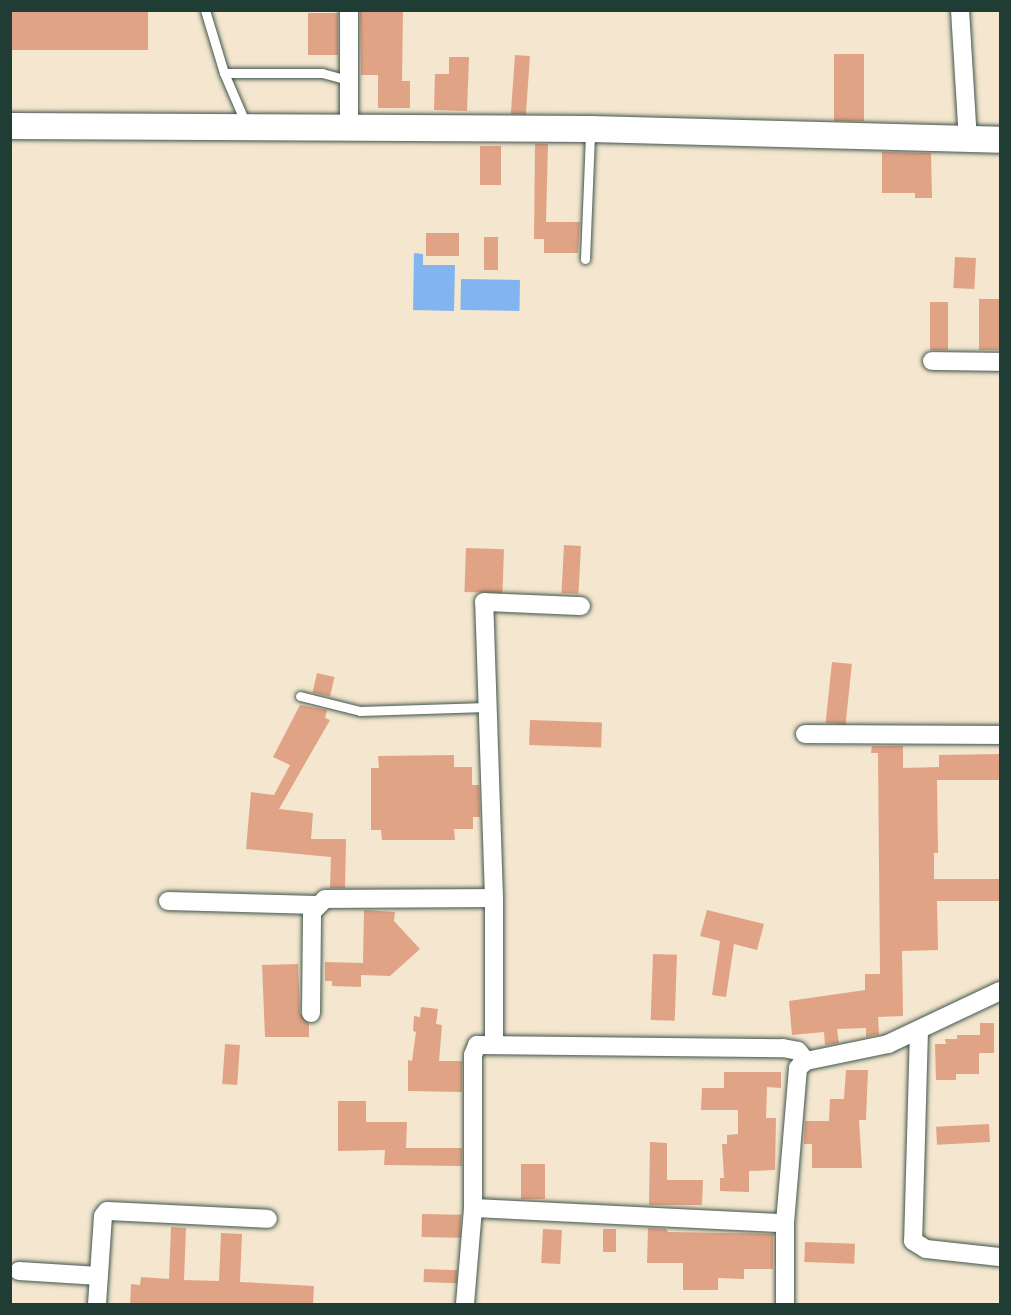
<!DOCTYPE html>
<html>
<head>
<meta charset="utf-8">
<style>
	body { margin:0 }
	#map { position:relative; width:1011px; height:1315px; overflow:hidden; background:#f4e6cf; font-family:Cardo,serif }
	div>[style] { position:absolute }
	.water>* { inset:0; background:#82b5ef; transform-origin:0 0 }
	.building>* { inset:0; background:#e1a385; transform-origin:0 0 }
	.roads { filter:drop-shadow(0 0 2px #3f564b) drop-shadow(0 0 2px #3f564b) }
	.lane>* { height:9px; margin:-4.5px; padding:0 4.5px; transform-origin:4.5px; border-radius:4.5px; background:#fff }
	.street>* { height:18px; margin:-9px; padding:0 9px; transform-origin:9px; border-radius:9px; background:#fff }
	.secondary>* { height:26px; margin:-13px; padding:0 13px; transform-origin:13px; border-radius:13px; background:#fff }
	span { translate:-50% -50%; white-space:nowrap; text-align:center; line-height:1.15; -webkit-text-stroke:4.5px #f7f3e8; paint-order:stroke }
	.frame { position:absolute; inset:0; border:12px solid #1f3d34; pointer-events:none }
</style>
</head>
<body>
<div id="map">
	<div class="water">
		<div style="clip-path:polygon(414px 253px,423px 254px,423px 265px,455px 265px,454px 311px,413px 310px)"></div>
		<div style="left:461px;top:279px;width:59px;height:31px;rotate:1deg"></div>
	</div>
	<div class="building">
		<div style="left:10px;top:10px;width:138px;height:40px"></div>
		<div style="clip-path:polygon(360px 10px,403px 10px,402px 81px,410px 81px,410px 108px,378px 108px,378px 75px,361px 75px)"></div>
		<div style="left:308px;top:13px;width:30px;height:42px"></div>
		<div style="left:834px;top:54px;width:30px;height:67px"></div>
		<div style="left:515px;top:55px;width:15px;height:59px;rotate:4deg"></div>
		<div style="clip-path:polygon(449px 57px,469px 57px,467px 111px,434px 110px,435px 74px,449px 74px)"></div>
		<div style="clip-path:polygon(535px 144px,548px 144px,546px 222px,580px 222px,578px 253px,544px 253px,544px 239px,534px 239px)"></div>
		<div style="left:480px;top:146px;width:21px;height:39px"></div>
		<div style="clip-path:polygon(882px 152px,931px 153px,932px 198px,915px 198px,915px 193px,882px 193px)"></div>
		<div style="left:459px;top:233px;width:23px;height:33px;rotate:90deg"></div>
		<div style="left:484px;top:237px;width:14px;height:33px"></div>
		<div style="left:955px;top:257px;width:21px;height:31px;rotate:3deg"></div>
		<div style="left:979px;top:299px;width:21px;height:51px"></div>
		<div style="left:930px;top:302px;width:18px;height:48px"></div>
		<div style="left:564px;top:545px;width:17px;height:48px;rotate:3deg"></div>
		<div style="left:466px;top:548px;width:38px;height:44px;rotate:2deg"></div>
		<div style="left:832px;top:662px;width:20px;height:61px;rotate:6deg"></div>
		<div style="left:317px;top:673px;width:18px;height:20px;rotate:13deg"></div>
		<div style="clip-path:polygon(300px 705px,327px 710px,325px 718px,330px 720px,279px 809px,313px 813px,311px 839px,346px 839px,345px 888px,330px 888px,331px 857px,246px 849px,251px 792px,274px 795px,290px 765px,273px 757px)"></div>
		<div style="left:530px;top:720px;width:72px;height:25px;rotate:2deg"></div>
		<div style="clip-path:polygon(872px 746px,903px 746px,903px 768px,939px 767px,939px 755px,1000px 754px,1000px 780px,937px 780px,938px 853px,934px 853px,934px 879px,1000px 879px,1000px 901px,937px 901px,938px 950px,902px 951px,903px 1016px,878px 1017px,879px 1034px,866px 1037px,866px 1028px,837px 1029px,839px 1043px,825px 1045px,824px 1032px,792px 1035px,789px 1001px,865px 990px,865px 974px,880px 974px,878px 753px,871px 753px)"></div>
		<div style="clip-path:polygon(454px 755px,454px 767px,472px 767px,472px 785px,479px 785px,480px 817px,473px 817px,473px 829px,454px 829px,455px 840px,382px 840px,381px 830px,371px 830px,371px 768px,379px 768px,378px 756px)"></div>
		<div style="clip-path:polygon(364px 910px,395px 912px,394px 921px,420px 949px,390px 976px,361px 975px,361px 987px,332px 986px,332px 981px,325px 981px,325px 962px,363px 963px)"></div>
		<div style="clip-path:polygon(707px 910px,764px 924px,757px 950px,734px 944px,726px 997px,712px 995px,720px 941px,700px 936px)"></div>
		<div style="left:653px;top:954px;width:24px;height:66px;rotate:2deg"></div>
		<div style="clip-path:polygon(298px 964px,300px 1013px,309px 1024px,309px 1037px,265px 1037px,262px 965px)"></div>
		<div style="clip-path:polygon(421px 1007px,438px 1009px,436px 1024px,442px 1025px,439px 1061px,462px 1061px,462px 1092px,408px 1091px,408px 1060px,412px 1061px,416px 1032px,413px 1031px,414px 1016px,420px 1017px)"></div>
		<div style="clip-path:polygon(980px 1023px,994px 1023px,994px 1053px,979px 1053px,979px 1074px,956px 1074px,956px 1080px,936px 1080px,935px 1044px,946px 1044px,945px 1039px,957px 1039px,957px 1035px,980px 1035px)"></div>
		<div style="left:225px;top:1044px;width:15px;height:40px;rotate:4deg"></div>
		<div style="clip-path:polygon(846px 1070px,868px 1070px,866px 1120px,859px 1120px,862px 1168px,812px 1168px,812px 1144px,804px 1144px,805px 1121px,829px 1121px,830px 1099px,844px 1099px)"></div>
		<div style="clip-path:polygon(724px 1072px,781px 1072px,781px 1088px,767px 1087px,766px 1118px,776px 1118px,775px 1170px,749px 1171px,749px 1192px,720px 1191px,720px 1178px,724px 1178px,722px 1144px,727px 1144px,727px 1135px,738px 1134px,738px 1110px,701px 1110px,702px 1088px,724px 1088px)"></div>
		<div style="clip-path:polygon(338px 1101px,366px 1101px,366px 1122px,407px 1122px,406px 1148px,462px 1148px,462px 1166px,384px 1165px,385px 1150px,338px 1151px)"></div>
		<div style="left:989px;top:1124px;width:18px;height:53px;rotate:87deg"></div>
		<div style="clip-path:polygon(650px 1142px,667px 1143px,667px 1180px,703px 1180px,702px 1205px,649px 1205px)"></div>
		<div style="left:521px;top:1164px;width:24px;height:35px"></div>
		<div style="left:422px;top:1214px;width:39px;height:23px;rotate:1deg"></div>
		<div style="clip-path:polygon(171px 1227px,186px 1228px,184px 1280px,219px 1281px,221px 1233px,242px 1234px,240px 1282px,314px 1286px,313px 1305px,130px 1305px,131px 1284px,140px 1285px,141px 1277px,169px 1279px)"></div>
		<div style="clip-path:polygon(648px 1228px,666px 1229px,668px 1232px,773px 1234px,773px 1269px,744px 1269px,744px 1279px,718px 1278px,718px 1290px,683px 1290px,683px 1263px,647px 1263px)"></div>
		<div style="left:543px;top:1229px;width:19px;height:34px;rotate:3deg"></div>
		<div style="left:603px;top:1229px;width:13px;height:23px"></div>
		<div style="left:805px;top:1242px;width:50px;height:20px;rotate:2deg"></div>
		<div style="left:424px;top:1269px;width:33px;height:13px;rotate:2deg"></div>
	</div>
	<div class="roads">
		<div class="lane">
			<div style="left:205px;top:10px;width:66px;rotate:73.2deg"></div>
			<div style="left:224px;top:73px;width:56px;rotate:66.7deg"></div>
			<div style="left:224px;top:73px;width:98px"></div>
			<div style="left:322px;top:73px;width:28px;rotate:15deg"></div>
			<div style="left:585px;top:259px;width:127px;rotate:-87.7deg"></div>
			<div style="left:300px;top:696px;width:62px;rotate:14deg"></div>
			<div style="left:360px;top:711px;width:127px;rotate:-1.8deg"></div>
		</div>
		<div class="street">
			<div style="left:960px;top:10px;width:129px;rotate:86.5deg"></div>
			<div style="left:349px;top:127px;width:117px;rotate:-90deg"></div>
			<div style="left:932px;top:361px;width:68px;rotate:0.8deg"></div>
			<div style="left:805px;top:734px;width:195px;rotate:0.3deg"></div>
			<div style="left:168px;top:901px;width:149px;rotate:1.5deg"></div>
			<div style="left:311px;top:1013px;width:101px;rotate:-89.4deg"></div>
			<div style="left:312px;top:912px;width:18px;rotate:-45deg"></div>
			<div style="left:325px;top:899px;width:169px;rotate:-0.3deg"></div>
			<div style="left:919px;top:1030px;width:211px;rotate:91.6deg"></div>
			<div style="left:913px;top:1241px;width:15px;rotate:32deg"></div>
			<div style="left:926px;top:1249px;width:74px;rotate:6.2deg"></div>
			<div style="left:494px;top:1044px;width:146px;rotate:-90deg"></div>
			<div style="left:494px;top:898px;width:296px;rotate:-91.9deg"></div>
			<div style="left:484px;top:602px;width:97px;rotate:2.4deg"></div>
			<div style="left:473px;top:1208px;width:312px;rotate:2.8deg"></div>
			<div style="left:19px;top:1271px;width:80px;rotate:3.6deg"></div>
			<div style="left:97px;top:1304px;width:88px;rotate:-86.1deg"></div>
			<div style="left:103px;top:1216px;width:6px;rotate:-51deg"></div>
			<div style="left:107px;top:1211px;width:161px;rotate:2.8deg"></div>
			<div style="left:465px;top:1304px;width:96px;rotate:-85.2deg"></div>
			<div style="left:473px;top:1208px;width:153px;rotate:-90deg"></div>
			<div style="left:473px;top:1055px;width:11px;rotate:-68deg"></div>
			<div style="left:477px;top:1045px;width:306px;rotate:0.6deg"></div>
			<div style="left:783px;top:1048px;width:15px;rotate:11deg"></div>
			<div style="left:798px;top:1051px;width:13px;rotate:51deg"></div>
			<div style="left:785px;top:1304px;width:81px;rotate:-90deg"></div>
			<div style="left:785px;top:1223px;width:156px;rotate:-85.2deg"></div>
			<div style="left:798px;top:1068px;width:11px;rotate:-41deg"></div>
			<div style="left:806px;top:1061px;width:84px;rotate:-11.7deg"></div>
			<div style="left:888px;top:1044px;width:124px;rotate:-25.3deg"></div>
		</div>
		<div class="secondary">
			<div style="left:10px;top:126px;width:581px;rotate:0.3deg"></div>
			<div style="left:591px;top:129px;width:409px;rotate:1.5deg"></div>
		</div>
	</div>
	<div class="frame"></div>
</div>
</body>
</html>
